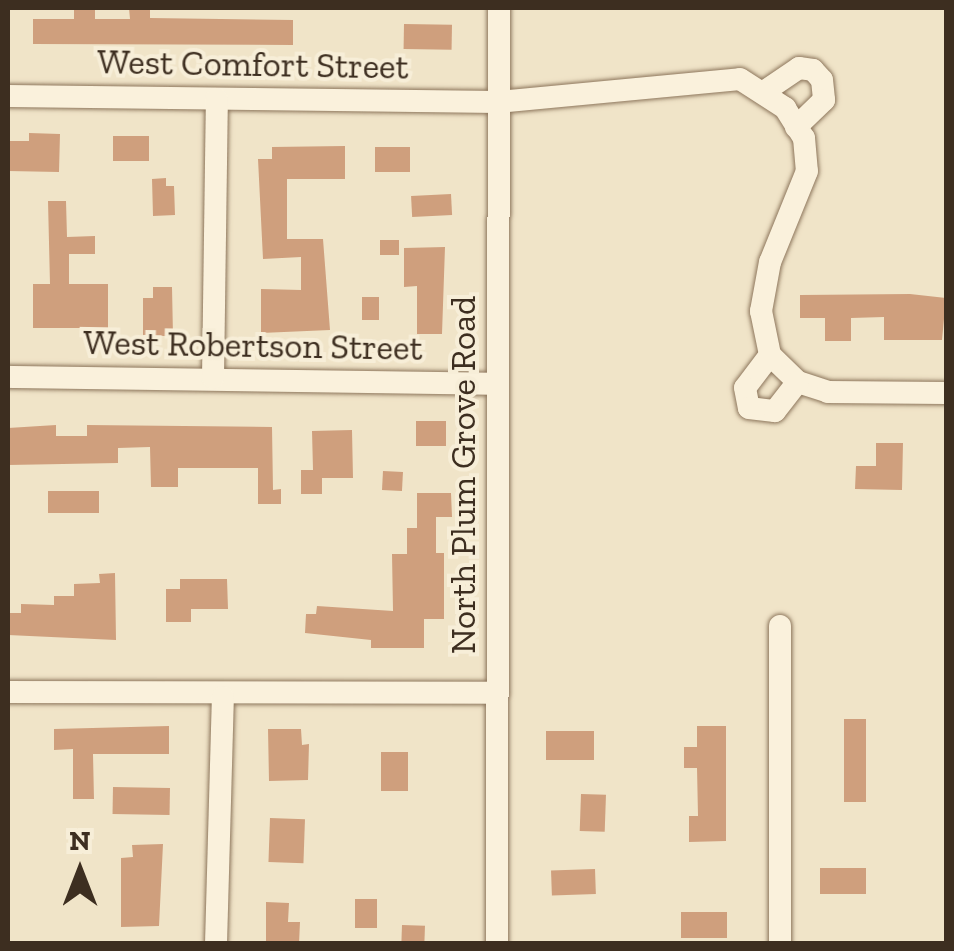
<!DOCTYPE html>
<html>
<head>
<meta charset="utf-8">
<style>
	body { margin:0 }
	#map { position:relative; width:954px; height:951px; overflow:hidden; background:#f0e4c8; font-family:"Zilla Slab",serif }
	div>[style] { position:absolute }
	.building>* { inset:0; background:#cf9f7d; transform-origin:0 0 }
	.roads { filter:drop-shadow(0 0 2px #8d765c) drop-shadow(0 0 2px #8d765c) }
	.street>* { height:22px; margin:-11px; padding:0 11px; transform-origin:11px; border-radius:11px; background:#faf1dc }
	span { translate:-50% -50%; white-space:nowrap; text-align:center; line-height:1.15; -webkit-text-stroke:8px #f7eed8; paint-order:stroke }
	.street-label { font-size:35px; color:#3d2e20 }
	.frame { position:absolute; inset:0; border:10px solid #3d2e20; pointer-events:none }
	.north { position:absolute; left:30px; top:821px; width:100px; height:100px; -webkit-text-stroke:8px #f7eed8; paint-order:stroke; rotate:0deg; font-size:28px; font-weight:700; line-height:40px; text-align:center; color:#3d2e20 }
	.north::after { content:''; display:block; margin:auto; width:35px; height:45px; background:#3d2e20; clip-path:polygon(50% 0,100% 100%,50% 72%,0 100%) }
</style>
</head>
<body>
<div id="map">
	<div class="building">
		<div style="clip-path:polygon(74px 8px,95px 8px,95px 19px,130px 19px,129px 8px,150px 8px,150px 18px,293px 20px,293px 45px,33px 44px,33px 19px,74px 19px)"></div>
		<div style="left:404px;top:24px;width:48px;height:25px;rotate:1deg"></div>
		<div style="clip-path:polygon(29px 133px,60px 134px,59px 172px,8px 171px,8px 141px,29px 141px)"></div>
		<div style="left:113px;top:136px;width:36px;height:25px"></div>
		<div style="clip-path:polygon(345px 146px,345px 179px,287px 179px,287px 239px,323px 239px,330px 330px,261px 333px,261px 289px,301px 290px,301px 257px,263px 259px,258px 159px,272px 159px,272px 147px)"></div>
		<div style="left:375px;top:147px;width:35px;height:25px"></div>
		<div style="clip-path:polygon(166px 178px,166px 186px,174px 186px,175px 215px,153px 216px,152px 179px)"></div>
		<div style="left:451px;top:194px;width:21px;height:40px;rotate:87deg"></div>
		<div style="clip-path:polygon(48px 201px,66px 201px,67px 237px,95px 236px,95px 254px,69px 254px,69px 284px,108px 284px,108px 328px,33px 328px,33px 284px,50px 284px)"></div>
		<div style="left:380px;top:240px;width:19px;height:15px"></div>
		<div style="clip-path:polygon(445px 247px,442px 334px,417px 334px,417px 286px,404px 287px,404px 248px)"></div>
		<div style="clip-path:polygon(153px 287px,172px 287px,173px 336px,143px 336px,143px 298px,153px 298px)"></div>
		<div style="clip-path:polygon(910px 294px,946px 298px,942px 340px,884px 340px,884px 317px,851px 318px,851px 341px,825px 341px,825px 318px,800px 318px,800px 295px)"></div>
		<div style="left:362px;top:297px;width:17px;height:23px"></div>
		<div style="left:416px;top:421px;width:30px;height:25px"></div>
		<div style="clip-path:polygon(56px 425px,56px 436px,87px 436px,87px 425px,272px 427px,273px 490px,281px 489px,281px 504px,258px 504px,258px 468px,178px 468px,178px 487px,151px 487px,150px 447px,118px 448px,118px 463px,8px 465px,8px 428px)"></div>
		<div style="clip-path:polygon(352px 430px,353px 478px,322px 478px,322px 494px,301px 494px,301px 470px,313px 470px,312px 431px)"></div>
		<div style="clip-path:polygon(876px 443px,903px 443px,902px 490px,855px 489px,856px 466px,876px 466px)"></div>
		<div style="left:383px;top:471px;width:20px;height:19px;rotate:3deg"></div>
		<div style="left:48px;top:491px;width:51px;height:22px"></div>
		<div style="clip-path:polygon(417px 493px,451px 493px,452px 517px,436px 517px,436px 553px,444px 553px,444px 619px,424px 619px,424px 648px,371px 648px,371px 640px,305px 633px,306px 614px,316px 614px,317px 606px,393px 611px,392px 554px,407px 554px,407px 528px,417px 528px)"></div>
		<div style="clip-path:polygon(115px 573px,116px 640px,8px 635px,8px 613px,21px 613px,21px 604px,54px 605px,54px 596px,74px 596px,74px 584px,100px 583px,99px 574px)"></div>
		<div style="clip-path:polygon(180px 579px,227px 579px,228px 609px,191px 609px,191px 622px,166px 622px,166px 589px,180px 589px)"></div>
		<div style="left:844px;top:719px;width:22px;height:83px"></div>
		<div style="clip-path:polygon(169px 726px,169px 754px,93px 754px,94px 799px,73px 799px,73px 749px,54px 750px,54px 729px)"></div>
		<div style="clip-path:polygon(697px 726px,726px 726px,726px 841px,689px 842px,689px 816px,698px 816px,697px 768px,684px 768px,684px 747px,697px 747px)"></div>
		<div style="clip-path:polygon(268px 729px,301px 729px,302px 745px,309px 744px,308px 780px,269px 781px)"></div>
		<div style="left:594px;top:731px;width:29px;height:48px;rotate:90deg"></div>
		<div style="left:408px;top:752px;width:39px;height:27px;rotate:90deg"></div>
		<div style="left:113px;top:787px;width:57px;height:27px;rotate:1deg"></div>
		<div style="left:581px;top:794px;width:25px;height:37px;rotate:2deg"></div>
		<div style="left:270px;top:818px;width:35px;height:44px;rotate:2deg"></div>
		<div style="clip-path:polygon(163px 844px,159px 926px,121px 927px,121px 858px,133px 857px,132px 845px)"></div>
		<div style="left:820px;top:868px;width:46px;height:26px"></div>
		<div style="left:595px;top:869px;width:25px;height:44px;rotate:88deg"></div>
		<div style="left:355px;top:899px;width:22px;height:29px"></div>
		<div style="clip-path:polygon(266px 902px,289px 903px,288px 922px,300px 922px,299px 944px,266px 944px)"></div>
		<div style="left:681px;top:912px;width:46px;height:26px"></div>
		<div style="left:402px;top:925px;width:23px;height:19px;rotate:2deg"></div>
	</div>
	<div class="roads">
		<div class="street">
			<div style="left:765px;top:91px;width:41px;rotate:-34.1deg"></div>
			<div style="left:799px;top:68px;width:14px;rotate:8deg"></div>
			<div style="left:813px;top:70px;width:13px;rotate:48deg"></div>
			<div style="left:822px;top:80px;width:20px;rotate:84deg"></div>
			<div style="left:824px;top:100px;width:39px;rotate:136deg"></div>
			<div style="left:8px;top:96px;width:490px;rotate:0.7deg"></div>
			<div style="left:498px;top:102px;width:243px;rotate:-5.4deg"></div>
			<div style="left:740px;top:79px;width:54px;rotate:32.8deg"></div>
			<div style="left:785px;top:108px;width:36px;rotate:58deg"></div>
			<div style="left:804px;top:138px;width:33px;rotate:85deg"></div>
			<div style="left:807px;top:171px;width:98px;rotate:112.1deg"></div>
			<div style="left:770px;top:262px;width:50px;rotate:100.4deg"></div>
			<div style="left:761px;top:311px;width:45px;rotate:78.4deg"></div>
			<div style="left:770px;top:355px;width:39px;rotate:44deg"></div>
			<div style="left:798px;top:382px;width:32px;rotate:18deg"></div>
			<div style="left:828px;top:392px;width:118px;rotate:0.5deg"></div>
			<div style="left:770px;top:355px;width:41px;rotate:127.1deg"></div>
			<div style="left:745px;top:388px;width:20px;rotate:79deg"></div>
			<div style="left:749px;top:408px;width:26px;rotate:7deg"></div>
			<div style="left:775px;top:411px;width:37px;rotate:-52deg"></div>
			<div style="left:8px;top:377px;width:490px;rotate:0.8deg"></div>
			<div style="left:213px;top:378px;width:279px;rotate:-89.2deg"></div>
			<div style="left:780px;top:626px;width:318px;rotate:90deg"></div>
			<div style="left:8px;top:692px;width:489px;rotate:0.1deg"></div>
			<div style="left:216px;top:944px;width:247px;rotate:-88.4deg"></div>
			<div style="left:497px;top:944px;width:936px;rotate:-89.88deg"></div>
		</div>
	</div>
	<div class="street-label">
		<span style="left:253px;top:64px;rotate:1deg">West Comfort Street</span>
		<span style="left:253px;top:345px;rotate:1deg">West Robertson Street</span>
		<span style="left:463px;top:475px;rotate:-90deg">North Plum Grove Road</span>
	</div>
	<div class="frame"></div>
	<div class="north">N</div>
</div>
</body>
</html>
